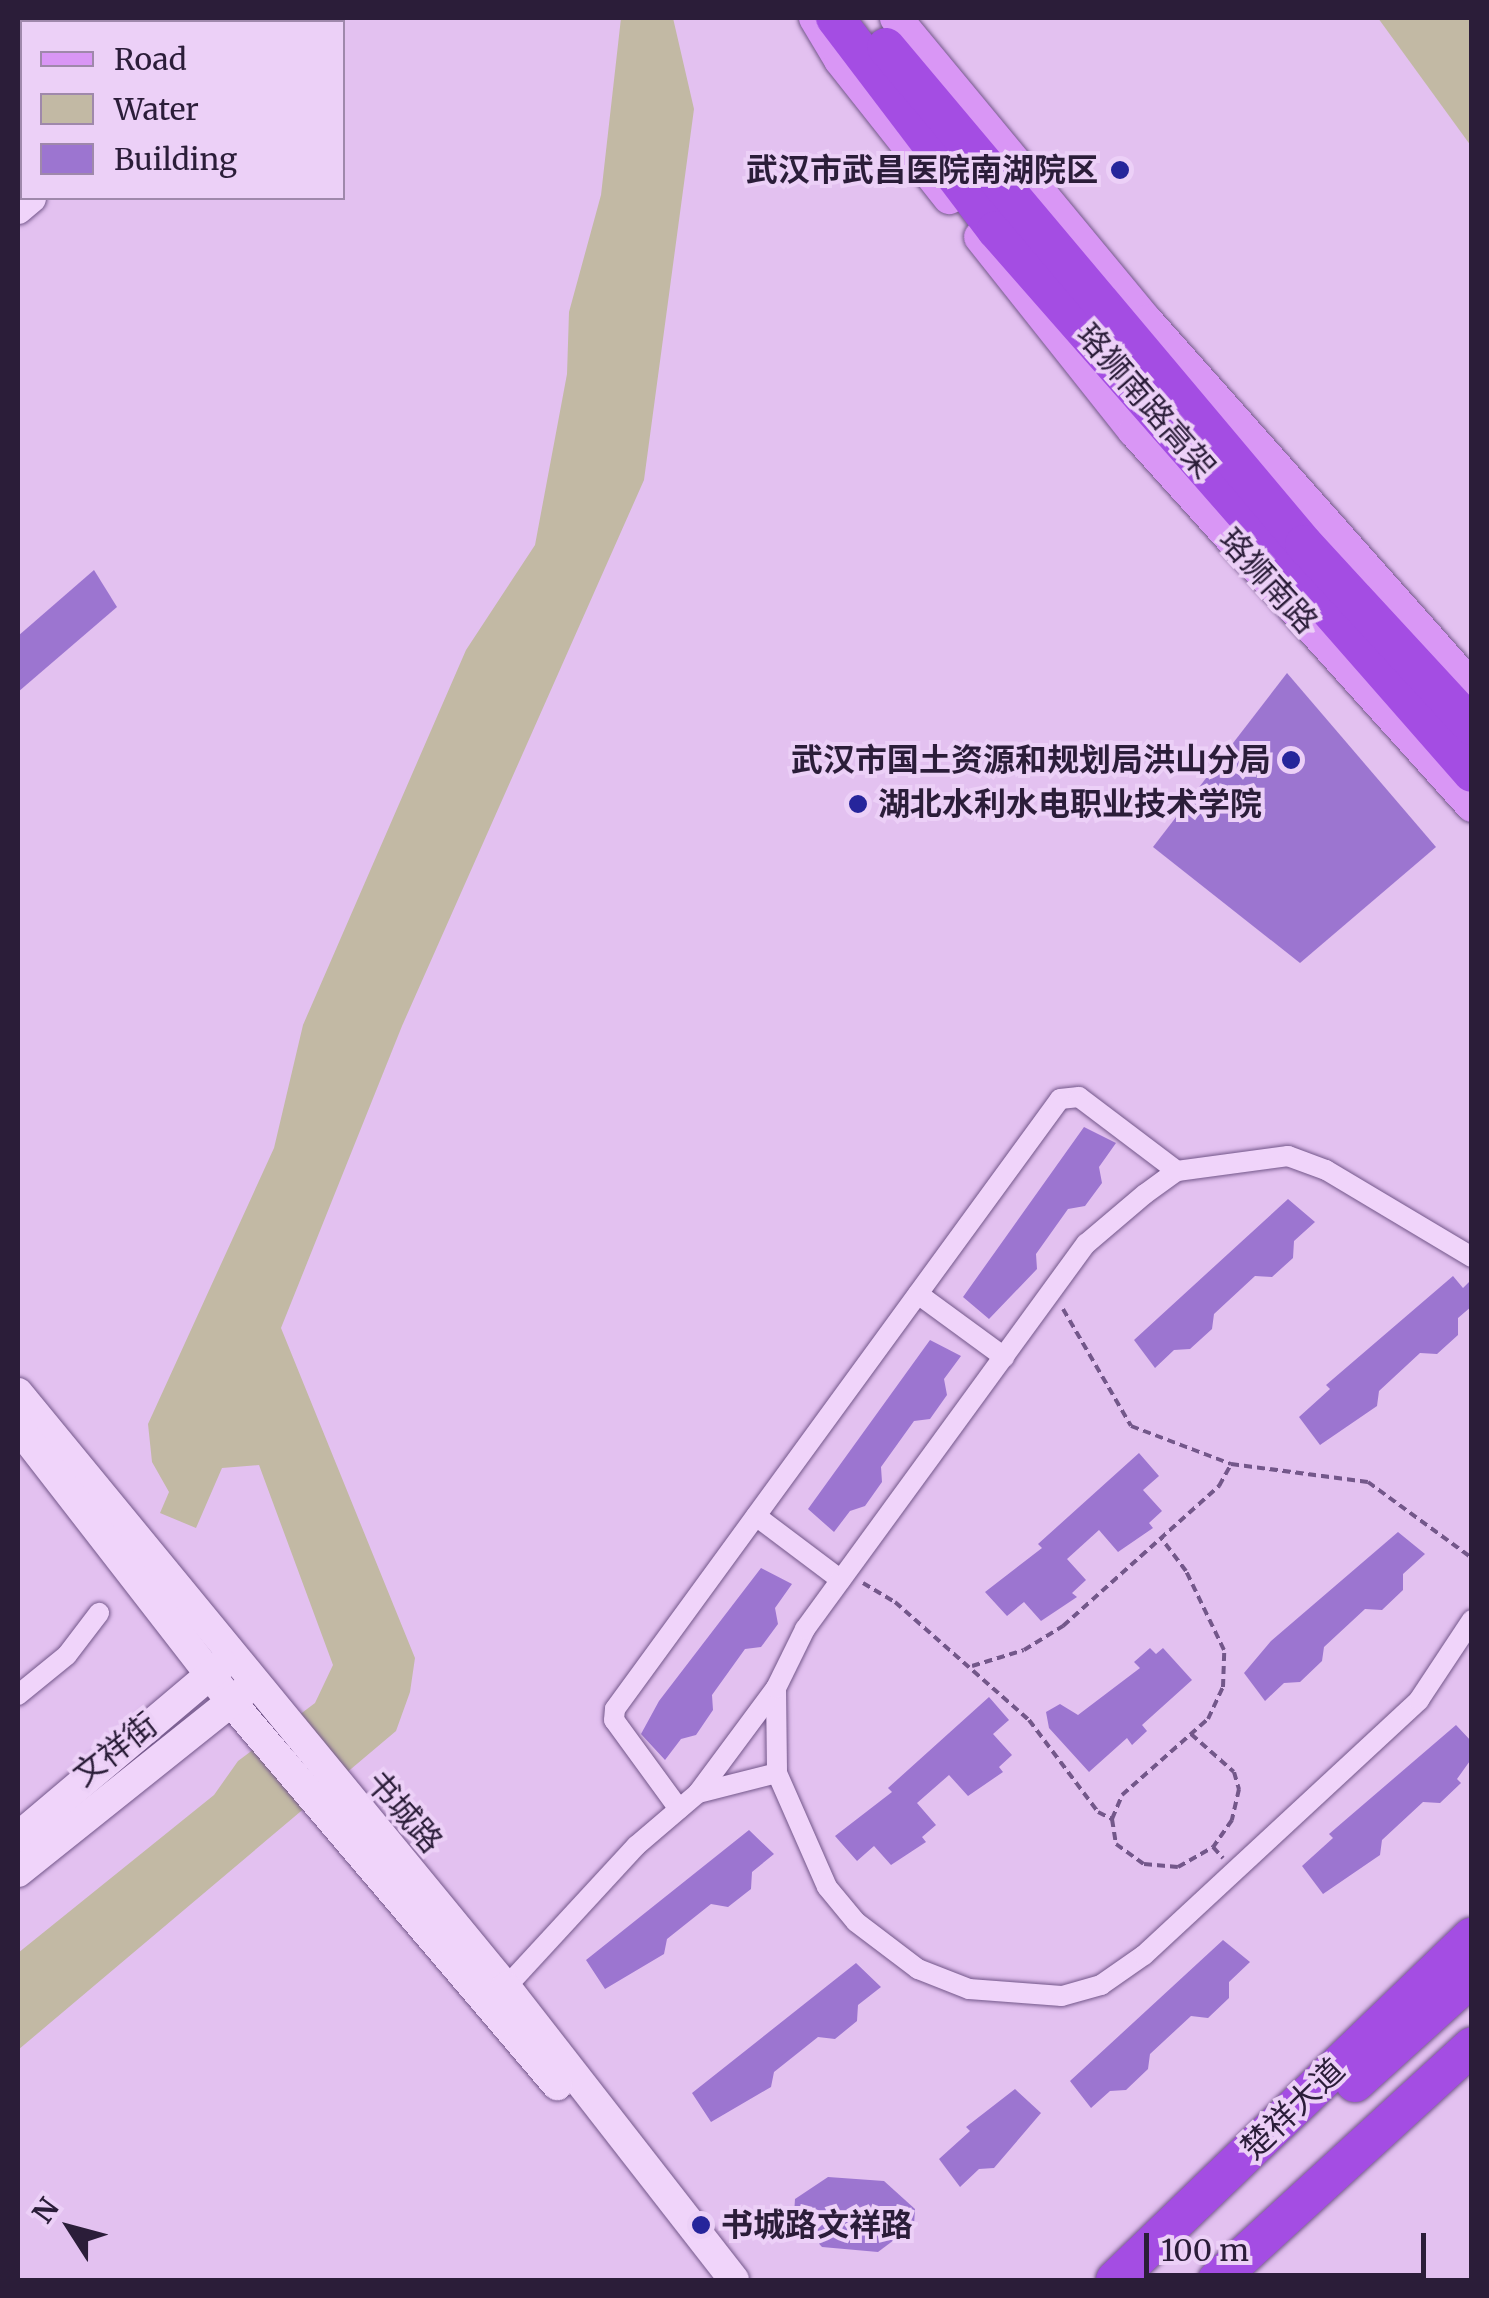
<!DOCTYPE html>
<html>
<head>
<meta charset="utf-8">
<style>
	body { margin:0 }
	#map { position:relative; width:1489px; height:2298px; overflow:hidden; background:#e3c1f0; font-family:Merriweather,"Noto Sans SC",serif }
	div>[style] { position:absolute }
	.green>* { inset:0; background:#ce94c6 }
	.water>* { inset:0; background:#c2b9a4 }
	.building>* { inset:0; background:#9c75d0 }
	.path>* { height:4px; margin-top:-2px; transform-origin:0; background:repeating-linear-gradient(90deg,#73578a 0 8px,transparent 0 13px) }
	.roads { filter:drop-shadow(0 0 2px #73578a) drop-shadow(0 0 2px #73578a) }
	.street>* { height:20px; margin:-10px; padding:0 10px; transform-origin:10px; border-radius:10px; background:#f0d4fa }
	.secondary>* { height:30px; margin:-15px; padding:0 15px; transform-origin:15px; border-radius:15px; background:#f0d4fa }
	.primary>* { height:32px; margin:-16px; padding:0 16px; transform-origin:16px; border-radius:16px; background:#d996f5 }
	.highway>* { height:38px; margin:-19px; padding:0 19px; transform-origin:19px; border-radius:19px; background:#a44de3 }
	.dots>* { width:28px; height:28px; translate:-50% -50%; box-sizing:border-box; border:5px solid #ecd0f7; border-radius:50% }
	span { translate:-50% -50%; white-space:nowrap; text-align:center; line-height:1.15; -webkit-text-stroke:8px #ecd0f7; paint-order:stroke }
	.poi-label { font-size:32px; color:#2b1d39; font-weight:700 }
	.right { translate:-100% -50%; text-align:right }
	.left { translate:0 -50%; text-align:left }
	.street-label { font-size:32px; color:#2b1d39 }
	.frame { position:absolute; inset:0; border:20px solid #2b1d39; pointer-events:none }
	.legend { position:absolute; left:20px; top:20px; width:325px; height:180px; box-sizing:border-box; background:#ecd0f7; border:2px solid #9f88ab; margin:0; padding:12px 18px; list-style:none; font-size:30px; color:#2b1d39 }
	.legend li { display:flex; align-items:center; gap:20px; height:50px }
	.legend b { width:50px; border:2px solid #9f88ab }
	.north { position:absolute; left:20px; top:2178px; width:100px; height:100px; -webkit-text-stroke:8px #ecd0f7; paint-order:stroke; rotate:306deg; font-size:28px; font-weight:700; line-height:40px; text-align:center; color:#2b1d39 }
	.north::after { content:''; display:block; margin:auto; width:35px; height:45px; background:#2b1d39; clip-path:polygon(50% 0,100% 100%,50% 72%,0 100%) }
	.scale { position:absolute; left:1144px; top:2233px; width:282px; height:45px; box-sizing:border-box; border:5px solid #2b1d39; border-top:0; padding-left:12px; font-size:30px; line-height:35px; white-space:nowrap; color:#2b1d39; -webkit-text-stroke:8px #ecd0f7; paint-order:stroke }
</style>
</head>
<body>
<div id="map">
	<div class="green">
		<div style="clip-path:polygon(18px 18px,170px 18px,22px 22px,18px 139px)"></div>
	</div>
	<div class="water">
		<div style="clip-path:polygon(621px 18px,673px 18px,694px 109px,644px 480px,402px 1026px,281px 1328px,415px 1658px,410px 1692px,396px 1731px,18px 2050px,18px 1953px,214px 1795px,238px 1761px,315px 1703px,333px 1665px,259px 1465px,222px 1468px,196px 1528px,160px 1513px,169px 1492px,152px 1462px,148px 1424px,274px 1148px,303px 1025px,466px 650px,535px 545px,567px 374px,569px 312px,601px 195px)"></div>
		<div style="clip-path:polygon(1378px 18px,1471px 18px,1471px 146px)"></div>
	</div>
	<div class="building">
		<div style="clip-path:polygon(94px 570px,117px 607px,18px 692px,18px 636px)"></div>
		<div style="clip-path:polygon(1287px 673px,1436px 847px,1300px 963px,1153px 847px)"></div>
		<div style="clip-path:polygon(1084px 1127px,1116px 1143px,1099px 1167px,1102px 1183px,1085px 1206px,1068px 1209px,1036px 1254px,1037px 1269px,989px 1319px,963px 1297px)"></div>
		<div style="clip-path:polygon(1288px 1199px,1315px 1222px,1294px 1241px,1293px 1258px,1272px 1277px,1255px 1276px,1214px 1314px,1212px 1329px,1190px 1349px,1174px 1350px,1155px 1368px,1134px 1340px)"></div>
		<div style="clip-path:polygon(1453px 1276px,1463px 1288px,1472px 1279px,1472px 1306px,1458px 1318px,1458px 1335px,1437px 1354px,1420px 1353px,1379px 1391px,1377px 1406px,1320px 1445px,1299px 1417px,1330px 1389px,1326px 1385px)"></div>
		<div style="clip-path:polygon(930px 1340px,961px 1356px,944px 1379px,947px 1395px,930px 1419px,914px 1421px,881px 1467px,882px 1482px,865px 1506px,850px 1511px,834px 1532px,808px 1509px)"></div>
		<div style="clip-path:polygon(1139px 1453px,1159px 1476px,1143px 1490px,1162px 1511px,1149px 1523px,1153px 1528px,1118px 1552px,1099px 1530px,1067px 1559px,1086px 1580px,1072px 1593px,1077px 1597px,1041px 1621px,1024px 1602px,1007px 1616px,985px 1592px,1042px 1548px,1038px 1544px)"></div>
		<div style="clip-path:polygon(1398px 1532px,1425px 1554px,1403px 1574px,1403px 1590px,1382px 1610px,1365px 1609px,1324px 1647px,1322px 1661px,1300px 1682px,1284px 1683px,1265px 1701px,1244px 1673px,1271px 1641px)"></div>
		<div style="clip-path:polygon(761px 1568px,792px 1584px,775px 1608px,778px 1624px,761px 1647px,745px 1649px,712px 1695px,713px 1710px,696px 1735px,681px 1739px,665px 1760px,641px 1734px,659px 1701px)"></div>
		<div style="clip-path:polygon(1150px 1648px,1156px 1654px,1163px 1648px,1192px 1680px,1142px 1725px,1147px 1731px,1132px 1745px,1127px 1738px,1089px 1772px,1049px 1728px,1046px 1712px,1060px 1704px,1078px 1715px,1140px 1668px,1134px 1662px)"></div>
		<div style="clip-path:polygon(989px 1697px,1009px 1720px,993px 1734px,1012px 1755px,999px 1767px,1003px 1772px,968px 1796px,949px 1775px,917px 1803px,936px 1825px,922px 1837px,926px 1842px,891px 1865px,874px 1846px,857px 1861px,835px 1836px,892px 1792px,888px 1788px)"></div>
		<div style="clip-path:polygon(1456px 1725px,1472px 1742px,1472px 1758px,1457px 1779px,1461px 1783px,1440px 1803px,1423px 1802px,1382px 1840px,1380px 1855px,1323px 1894px,1302px 1866px,1333px 1838px,1329px 1834px)"></div>
		<div style="clip-path:polygon(749px 1830px,774px 1854px,752px 1872px,751px 1889px,728px 1907px,711px 1904px,667px 1939px,664px 1954px,605px 1989px,586px 1960px)"></div>
		<div style="clip-path:polygon(1223px 1940px,1250px 1962px,1229px 1982px,1229px 1998px,1208px 2018px,1191px 2016px,1150px 2054px,1148px 2069px,1126px 2090px,1110px 2091px,1091px 2108px,1070px 2081px)"></div>
		<div style="clip-path:polygon(856px 1963px,881px 1987px,858px 2005px,857px 2021px,835px 2039px,818px 2037px,774px 2072px,771px 2087px,711px 2122px,692px 2093px)"></div>
		<div style="clip-path:polygon(1015px 2089px,1041px 2113px,994px 2168px,979px 2169px,960px 2187px,939px 2159px,970px 2131px,966px 2127px)"></div>
		<div style="clip-path:polygon(828px 2177px,884px 2181px,915px 2209px,914px 2225px,878px 2252px,822px 2247px,794px 2216px,795px 2199px)"></div>
	</div>
	<div class="path">
		<div style="left:70px;top:22px;width:8px;rotate:-30deg"></div>
		<div style="left:18px;top:67px;width:7px;rotate:-56deg"></div>
		<div style="left:1063px;top:1309px;width:135px;rotate:59.8deg"></div>
		<div style="left:1131px;top:1426px;width:107px;rotate:20.8deg"></div>
		<div style="left:1231px;top:1464px;width:138px;rotate:7.5deg"></div>
		<div style="left:1368px;top:1482px;width:129px;rotate:36.2deg"></div>
		<div style="left:863px;top:1583px;width:37px;rotate:31deg"></div>
		<div style="left:895px;top:1602px;width:179px;rotate:41.4deg"></div>
		<div style="left:1029px;top:1720px;width:115px;rotate:53.1deg"></div>
		<div style="left:1098px;top:1812px;width:16px;rotate:27deg"></div>
		<div style="left:1112px;top:1819px;width:25px;rotate:81deg"></div>
		<div style="left:1116px;top:1844px;width:34px;rotate:36deg"></div>
		<div style="left:1144px;top:1864px;width:34px;rotate:5deg"></div>
		<div style="left:1178px;top:1867px;width:40px;rotate:-29.7deg"></div>
		<div style="left:1213px;top:1847px;width:15px;rotate:48deg"></div>
		<div style="left:972px;top:1666px;width:54px;rotate:-17.1deg"></div>
		<div style="left:1024px;top:1650px;width:46px;rotate:-31.6deg"></div>
		<div style="left:1063px;top:1626px;width:210px;rotate:-41.9deg"></div>
		<div style="left:1219px;top:1486px;width:25px;rotate:-61deg"></div>
		<div style="left:1191px;top:1734px;width:57px;rotate:41.5deg"></div>
		<div style="left:1234px;top:1772px;width:18px;rotate:74deg"></div>
		<div style="left:1239px;top:1789px;width:32px;rotate:103deg"></div>
		<div style="left:1232px;top:1820px;width:33px;rotate:125deg"></div>
		<div style="left:1112px;top:1819px;width:26px;rotate:-67deg"></div>
		<div style="left:1122px;top:1795px;width:115px;rotate:-41.5deg"></div>
		<div style="left:1208px;top:1719px;width:35px;rotate:-65deg"></div>
		<div style="left:1223px;top:1687px;width:37px;rotate:-88deg"></div>
		<div style="left:1224px;top:1650px;width:88px;rotate:-115.7deg"></div>
		<div style="left:1186px;top:1571px;width:41px;rotate:-127.1deg"></div>
	</div>
	<div class="roads">
		<div class="street">
			<div style="left:918px;top:1294px;width:107px;rotate:36.2deg"></div>
			<div style="left:756px;top:1516px;width:106px;rotate:37deg"></div>
			<div style="left:776px;top:1688px;width:85px;rotate:89.3deg"></div>
			<div style="left:777px;top:1773px;width:124px;rotate:66.3deg"></div>
			<div style="left:827px;top:1887px;width:45px;rotate:50.4deg"></div>
			<div style="left:856px;top:1922px;width:78px;rotate:37.2deg"></div>
			<div style="left:918px;top:1969px;width:55px;rotate:21.4deg"></div>
			<div style="left:969px;top:1989px;width:93px;rotate:4.3deg"></div>
			<div style="left:1062px;top:1996px;width:41px;rotate:-15.8deg"></div>
			<div style="left:1101px;top:1985px;width:52px;rotate:-34.9deg"></div>
			<div style="left:1144px;top:1955px;width:375px;rotate:-42.8deg"></div>
			<div style="left:1419px;top:1700px;width:96px;rotate:-56.5deg"></div>
			<div style="left:18px;top:1695px;width:63px;rotate:-39.2deg"></div>
			<div style="left:67px;top:1655px;width:53px;rotate:-52.7deg"></div>
			<div style="left:698px;top:1793px;width:81px;rotate:-14.2deg"></div>
			<div style="left:679px;top:1809px;width:110px;rotate:-126.1deg"></div>
			<div style="left:614px;top:1720px;width:11px;rotate:-85deg"></div>
			<div style="left:615px;top:1709px;width:755px;rotate:-53.89deg"></div>
			<div style="left:1060px;top:1099px;width:19px;rotate:-6deg"></div>
			<div style="left:1079px;top:1097px;width:123px;rotate:37.1deg"></div>
			<div style="left:506px;top:1987px;width:192px;rotate:-47.3deg"></div>
			<div style="left:636px;top:1846px;width:82px;rotate:-40.5deg"></div>
			<div style="left:698px;top:1793px;width:131px;rotate:-53.4deg"></div>
			<div style="left:776px;top:1688px;width:66px;rotate:-63.8deg"></div>
			<div style="left:805px;top:1629px;width:477px;rotate:-53.9deg"></div>
			<div style="left:1086px;top:1244px;width:77px;rotate:-40.3deg"></div>
			<div style="left:1145px;top:1194px;width:39px;rotate:-36deg"></div>
			<div style="left:1177px;top:1171px;width:112px;rotate:-7.7deg"></div>
			<div style="left:1288px;top:1156px;width:40px;rotate:20.2deg"></div>
			<div style="left:1326px;top:1170px;width:170px;rotate:30.8deg"></div>
		</div>
		<div class="secondary">
			<div style="left:206px;top:22px;width:7px;rotate:-34deg"></div>
			<div style="left:247px;top:22px;width:8px;rotate:-30deg"></div>
			<div style="left:18px;top:173px;width:6px;rotate:-45deg"></div>
			<div style="left:18px;top:209px;width:17px;rotate:-40deg"></div>
			<div style="left:18px;top:1393px;width:769px;rotate:50.6deg"></div>
			<div style="left:506px;top:1987px;width:371px;rotate:52.1deg"></div>
			<div style="left:18px;top:1427px;width:349px;rotate:52.2deg"></div>
			<div style="left:232px;top:1703px;width:502px;rotate:49.61deg"></div>
			<div style="left:18px;top:1837px;width:268px;rotate:-40.2deg"></div>
			<div style="left:18px;top:1872px;width:292px;rotate:-38.6deg"></div>
		</div>
		<div class="primary">
			<div style="left:815px;top:18px;width:49px;rotate:59.2deg"></div>
			<div style="left:840px;top:60px;width:176px;rotate:51.7deg"></div>
			<div style="left:896px;top:18px;width:393px;rotate:50.4deg"></div>
			<div style="left:1147px;top:321px;width:489px;rotate:48.4deg"></div>
			<div style="left:980px;top:237px;width:248px;rotate:51.6deg"></div>
			<div style="left:1134px;top:431px;width:505px;rotate:47.97deg"></div>
		</div>
		<div class="highway">
			<div style="left:835px;top:18px;width:266px;rotate:52.8deg"></div>
			<div style="left:996px;top:230px;width:722px;rotate:48.76deg"></div>
			<div style="left:886px;top:47px;width:649px;rotate:49.93deg"></div>
			<div style="left:1304px;top:544px;width:248px;rotate:47.3deg"></div>
			<div style="left:1355px;top:2083px;width:158px;rotate:-42.2deg"></div>
			<div style="left:1115px;top:2280px;width:495px;rotate:-43.9deg"></div>
			<div style="left:1217px;top:2280px;width:346px;rotate:-42.5deg"></div>
		</div>
	</div>
	<div class="dots">
		<div style="left:1120px;top:170px;background:#26259b"></div>
		<div style="left:1291px;top:760px;background:#26259b"></div>
		<div style="left:858px;top:804px;background:#26259b"></div>
		<div style="left:701px;top:2225px;background:#26259b"></div>
	</div>
	<div class="poi-label">
		<span class="right" style="left:1098px;top:170px">武汉市武昌医院南湖院区</span>
		<span class="right" style="left:1271px;top:760px">武汉市国土资源和规划局洪山分局</span>
		<span class="left" style="left:878px;top:804px">湖北水利水电职业技术学院</span>
		<span class="left" style="left:721px;top:2225px">书城路文祥路</span>
	</div>
	<div class="street-label">
		<span style="left:1146px;top:401px;rotate:49deg">珞狮南路高架</span>
		<span style="left:1268px;top:581px;rotate:48deg">珞狮南路</span>
		<span style="left:115px;top:1750px;rotate:-38deg">文祥街</span>
		<span style="left:404px;top:1812px;rotate:49deg">书城路</span>
		<span style="left:1293px;top:2109px;rotate:-44deg">楚祥大道</span>
	</div>
	<div class="frame"></div>
	<ul class="legend">
	<li><b style="height:12px;background:#d996f5"></b>Road</li>
	<li><b style="height:28px;background:#c2b9a4"></b>Water</li>
	<li><b style="height:28px;background:#9c75d0"></b>Building</li>
	</ul>
	<div class="north">N</div>
	<div class="scale">100 m</div>
</div>
</body>
</html>
